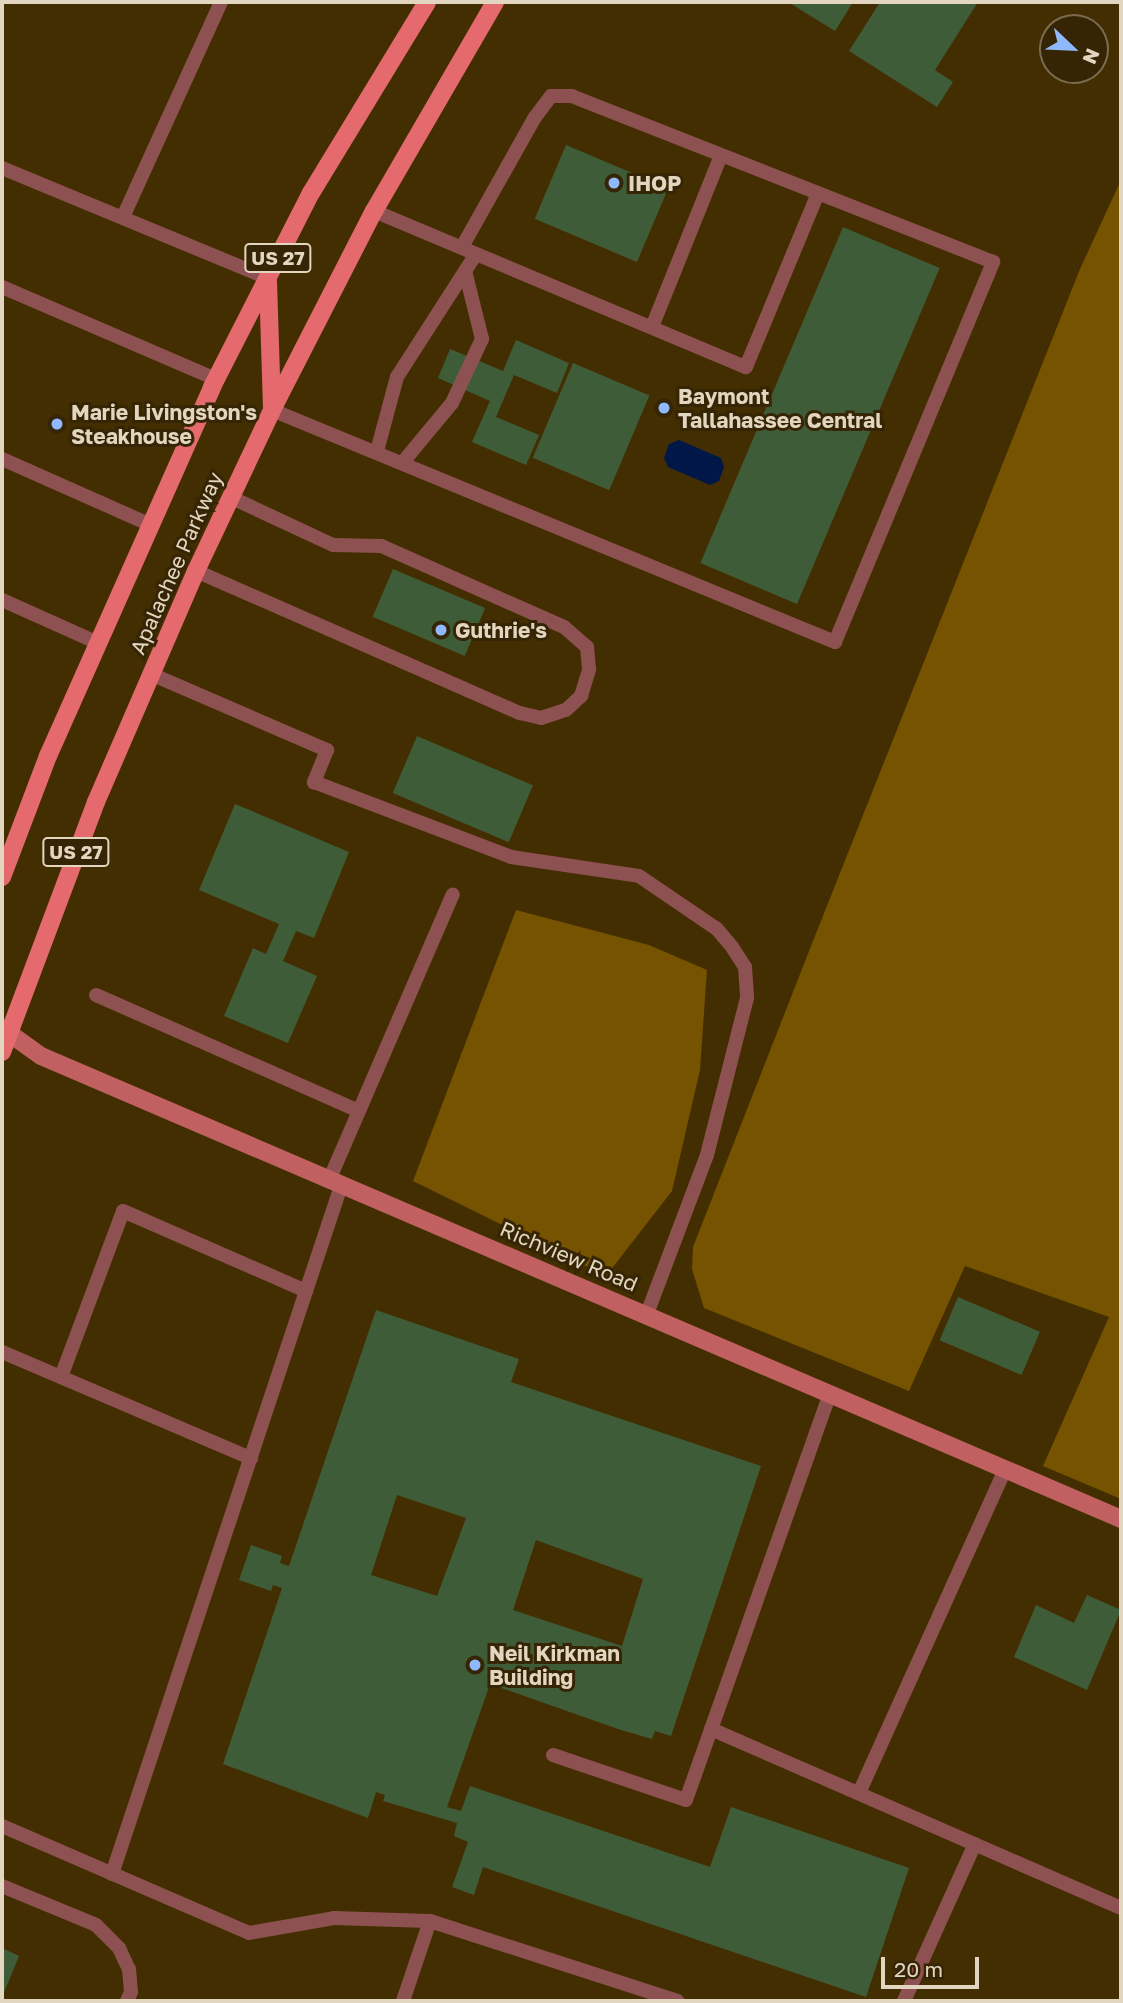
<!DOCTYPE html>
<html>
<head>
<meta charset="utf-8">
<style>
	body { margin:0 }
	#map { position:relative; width:1123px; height:2003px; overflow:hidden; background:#432e02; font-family:"Golos Text",sans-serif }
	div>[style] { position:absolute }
	.forest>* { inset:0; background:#765300 }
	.water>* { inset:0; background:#001748 }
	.building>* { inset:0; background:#3f5c39; transform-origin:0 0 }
	.lane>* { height:14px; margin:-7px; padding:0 7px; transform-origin:7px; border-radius:7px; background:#8e5151 }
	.secondary>* { height:18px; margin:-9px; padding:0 9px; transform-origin:9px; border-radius:9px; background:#c06061 }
	.primary>* { height:18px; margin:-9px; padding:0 9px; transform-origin:9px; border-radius:9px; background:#e56a6d }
	.dots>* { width:19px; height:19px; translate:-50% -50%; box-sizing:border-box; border:4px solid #362505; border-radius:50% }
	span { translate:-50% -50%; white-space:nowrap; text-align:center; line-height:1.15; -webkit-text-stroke:6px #362505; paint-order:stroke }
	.shield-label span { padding:2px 5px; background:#362505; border:2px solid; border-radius:5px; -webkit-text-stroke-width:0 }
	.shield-label { font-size:19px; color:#e3d6c1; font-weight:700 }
	.poi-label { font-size:21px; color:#e3d6c1; font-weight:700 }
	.left { translate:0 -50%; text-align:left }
	.street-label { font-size:21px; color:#e3d6c1 }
	.frame { position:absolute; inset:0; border:4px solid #e3d6c1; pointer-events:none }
	.north { position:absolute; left:1039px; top:14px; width:70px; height:70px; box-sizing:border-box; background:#362505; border:2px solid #7b6c50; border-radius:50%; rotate:113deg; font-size:19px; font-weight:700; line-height:28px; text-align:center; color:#e3d6c1 }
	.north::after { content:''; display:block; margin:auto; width:24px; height:32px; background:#90b8fd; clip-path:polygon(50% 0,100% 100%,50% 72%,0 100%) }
	.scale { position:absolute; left:881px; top:1957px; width:98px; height:32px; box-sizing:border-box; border:4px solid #e3d6c1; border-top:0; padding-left:9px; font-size:21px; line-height:24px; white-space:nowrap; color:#e3d6c1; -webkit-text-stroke:5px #362505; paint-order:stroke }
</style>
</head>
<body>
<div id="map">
	<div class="forest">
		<div style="clip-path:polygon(1121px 180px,1121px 1499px,1043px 1466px,1109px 1317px,965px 1266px,909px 1391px,704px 1308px,692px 1269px,693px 1247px,813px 941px,1080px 269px)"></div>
		<div style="clip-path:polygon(516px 910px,649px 945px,707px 970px,700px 1070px,672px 1191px,606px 1276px,413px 1181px)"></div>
	</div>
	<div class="water">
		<div style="clip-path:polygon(679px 440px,721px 458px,724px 467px,719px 481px,710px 485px,668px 467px,664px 458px,669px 444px)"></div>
	</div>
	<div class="building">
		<div style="clip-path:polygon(788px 2px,853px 2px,835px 31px)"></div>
		<div style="clip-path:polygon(880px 2px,978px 2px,935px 70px,953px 82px,937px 107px,849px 51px)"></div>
		<div style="left:566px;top:145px;width:111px;height:80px;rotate:23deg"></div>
		<div style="left:843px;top:227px;width:105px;height:365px;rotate:23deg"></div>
		<div style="clip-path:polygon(516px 340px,569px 363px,557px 393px,514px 375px,496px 417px,539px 435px,526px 465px,472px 442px,490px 401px,438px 378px,450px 349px,503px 371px)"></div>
		<div style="left:573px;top:363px;width:83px;height:103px;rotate:23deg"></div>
		<div style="left:393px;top:569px;width:100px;height:52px;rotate:23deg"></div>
		<div style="left:417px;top:736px;width:126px;height:62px;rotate:23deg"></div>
		<div style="clip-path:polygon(235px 804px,349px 852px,314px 938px,296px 931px,283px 961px,317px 976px,288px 1043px,224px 1016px,253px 948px,266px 954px,279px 924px,199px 890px)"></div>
		<div style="left:958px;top:1297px;width:89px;height:47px;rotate:23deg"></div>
		<div style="clip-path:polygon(evenodd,376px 1310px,519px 1359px,511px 1382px,761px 1466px,671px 1736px,655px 1731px,652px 1739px,618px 1729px,490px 1684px,447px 1807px,461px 1811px,470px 1786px,710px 1867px,731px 1807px,909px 1868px,866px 1997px,483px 1867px,474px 1895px,452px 1887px,468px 1842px,454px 1836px,457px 1823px,383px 1801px,385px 1795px,376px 1792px,368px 1818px,223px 1764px,282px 1588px,273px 1585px,271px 1591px,239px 1580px,251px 1545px,282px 1556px,280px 1563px,289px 1566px,376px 1310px,397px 1495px,466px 1518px,437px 1596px,371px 1575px,397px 1495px,376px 1310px,536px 1540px,643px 1579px,622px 1646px,513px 1610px,536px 1540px)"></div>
		<div style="clip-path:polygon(1087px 1595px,1121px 1610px,1087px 1690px,1014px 1657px,1036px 1605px,1074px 1623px)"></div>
		<div style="clip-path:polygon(2px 1948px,19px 1956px,2px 1997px)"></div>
	</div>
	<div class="lane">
		<div style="left:2px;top:168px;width:288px;rotate:22.5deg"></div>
		<div style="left:374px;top:211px;width:403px;rotate:22.8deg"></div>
		<div style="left:746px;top:367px;width:188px;rotate:-67.5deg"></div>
		<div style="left:123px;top:217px;width:236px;rotate:-65.5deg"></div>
		<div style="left:2px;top:287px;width:233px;rotate:23.3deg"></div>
		<div style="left:652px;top:327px;width:185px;rotate:-68.1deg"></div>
		<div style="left:272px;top:410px;width:609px;rotate:22.4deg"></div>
		<div style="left:835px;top:642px;width:412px;rotate:-67.4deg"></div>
		<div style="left:993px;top:262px;width:453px;rotate:-158.5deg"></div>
		<div style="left:572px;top:96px;width:21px;rotate:180deg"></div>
		<div style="left:551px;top:96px;width:26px;rotate:127deg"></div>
		<div style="left:535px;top:117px;width:149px;rotate:119.3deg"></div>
		<div style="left:377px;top:451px;width:77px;rotate:-74.9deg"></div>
		<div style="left:397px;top:377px;width:146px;rotate:-57.3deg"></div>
		<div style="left:2px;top:459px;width:163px;rotate:23.9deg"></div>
		<div style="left:403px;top:462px;width:77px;rotate:-50.3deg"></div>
		<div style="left:452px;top:403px;width:71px;rotate:-64.9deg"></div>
		<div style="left:482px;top:339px;width:70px;rotate:-104deg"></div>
		<div style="left:196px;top:571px;width:354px;rotate:23.7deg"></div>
		<div style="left:520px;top:713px;width:22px;rotate:13deg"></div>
		<div style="left:541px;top:718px;width:26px;rotate:-18deg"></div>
		<div style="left:566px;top:710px;width:21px;rotate:-43deg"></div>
		<div style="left:581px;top:696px;width:28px;rotate:-73deg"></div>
		<div style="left:589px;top:669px;width:22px;rotate:-95deg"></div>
		<div style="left:587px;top:647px;width:30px;rotate:-139deg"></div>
		<div style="left:564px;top:627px;width:200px;rotate:-156.1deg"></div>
		<div style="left:381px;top:546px;width:48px;rotate:-178.8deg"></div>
		<div style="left:333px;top:545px;width:114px;rotate:-155deg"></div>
		<div style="left:2px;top:600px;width:105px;rotate:24.1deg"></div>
		<div style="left:151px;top:674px;width:192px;rotate:23.4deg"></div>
		<div style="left:327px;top:750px;width:35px;rotate:112deg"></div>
		<div style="left:314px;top:782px;width:211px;rotate:20.8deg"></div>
		<div style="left:511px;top:857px;width:129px;rotate:8.4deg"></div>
		<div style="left:639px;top:876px;width:94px;rotate:34.2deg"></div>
		<div style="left:717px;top:929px;width:23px;rotate:50deg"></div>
		<div style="left:732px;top:947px;width:24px;rotate:57deg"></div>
		<div style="left:745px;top:967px;width:31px;rotate:86deg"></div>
		<div style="left:747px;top:998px;width:162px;rotate:104.3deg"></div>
		<div style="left:707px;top:1155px;width:170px;rotate:110.7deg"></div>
		<div style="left:96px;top:995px;width:287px;rotate:23.8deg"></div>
		<div style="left:330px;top:1178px;width:309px;rotate:-66.6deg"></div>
		<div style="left:2px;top:1352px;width:271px;rotate:23.1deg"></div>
		<div style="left:61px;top:1377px;width:177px;rotate:-69.5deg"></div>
		<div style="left:123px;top:1211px;width:200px;rotate:23.6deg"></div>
		<div style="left:711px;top:1729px;width:447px;rotate:23.6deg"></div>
		<div style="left:553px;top:1755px;width:140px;rotate:18.7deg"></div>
		<div style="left:686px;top:1800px;width:432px;rotate:-70.5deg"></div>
		<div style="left:859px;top:1793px;width:355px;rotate:-65.7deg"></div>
		<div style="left:2px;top:1826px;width:269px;rotate:23.4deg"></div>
		<div style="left:249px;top:1933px;width:86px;rotate:-10deg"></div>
		<div style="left:334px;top:1918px;width:96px;rotate:1.8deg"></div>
		<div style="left:430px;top:1921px;width:260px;rotate:17.9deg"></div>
		<div style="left:112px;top:1874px;width:728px;rotate:-71.59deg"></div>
		<div style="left:2px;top:1886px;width:102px;rotate:22.5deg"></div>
		<div style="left:96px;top:1925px;width:33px;rotate:45deg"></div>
		<div style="left:119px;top:1948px;width:23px;rotate:65deg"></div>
		<div style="left:129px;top:1969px;width:23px;rotate:85deg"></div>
		<div style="left:131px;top:1992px;width:10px;rotate:114deg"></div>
		<div style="left:403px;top:2001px;width:84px;rotate:-71.4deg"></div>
		<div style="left:904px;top:2001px;width:172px;rotate:-65.7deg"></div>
	</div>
	<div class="secondary">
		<div style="left:2px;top:1028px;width:48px;rotate:35.7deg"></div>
		<div style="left:41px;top:1056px;width:1175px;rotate:23.2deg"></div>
	</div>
	<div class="primary">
		<div style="left:268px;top:281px;width:126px;rotate:88.2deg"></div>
		<div style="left:2px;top:877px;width:129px;rotate:-69.2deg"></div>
		<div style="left:48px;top:756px;width:404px;rotate:-66deg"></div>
		<div style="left:212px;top:387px;width:218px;rotate:-63deg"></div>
		<div style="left:311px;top:193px;width:223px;rotate:-58.7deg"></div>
		<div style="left:2px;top:1052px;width:267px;rotate:-69.4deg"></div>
		<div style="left:96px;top:802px;width:252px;rotate:-66.6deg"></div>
		<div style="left:196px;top:571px;width:178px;rotate:-64.7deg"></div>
		<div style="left:272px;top:410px;width:224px;rotate:-62.9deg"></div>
		<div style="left:374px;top:211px;width:241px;rotate:-59.9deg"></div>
	</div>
	<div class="dots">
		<div style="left:614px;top:183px;background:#90b8fd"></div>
		<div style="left:664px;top:408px;background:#90b8fd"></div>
		<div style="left:57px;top:424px;background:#90b8fd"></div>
		<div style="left:441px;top:630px;background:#90b8fd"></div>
		<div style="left:475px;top:1665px;background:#90b8fd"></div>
	</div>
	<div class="shield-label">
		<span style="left:278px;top:258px">US 27</span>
		<span style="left:76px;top:852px">US 27</span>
	</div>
	<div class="poi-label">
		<span class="left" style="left:628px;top:183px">IHOP</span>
		<span class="left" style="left:678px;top:408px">Baymont<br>Tallahassee Central</span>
		<span class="left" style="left:71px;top:424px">Marie Livingston's<br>Steakhouse</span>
		<span class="left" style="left:455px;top:630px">Guthrie's</span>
		<span class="left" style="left:489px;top:1665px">Neil Kirkman<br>Building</span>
	</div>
	<div class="street-label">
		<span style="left:176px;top:563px;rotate:-66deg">Apalachee Parkway</span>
		<span style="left:569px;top:1256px;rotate:23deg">Richview Road</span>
	</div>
	<div class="frame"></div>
	<div class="north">N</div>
	<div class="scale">20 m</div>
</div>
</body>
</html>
